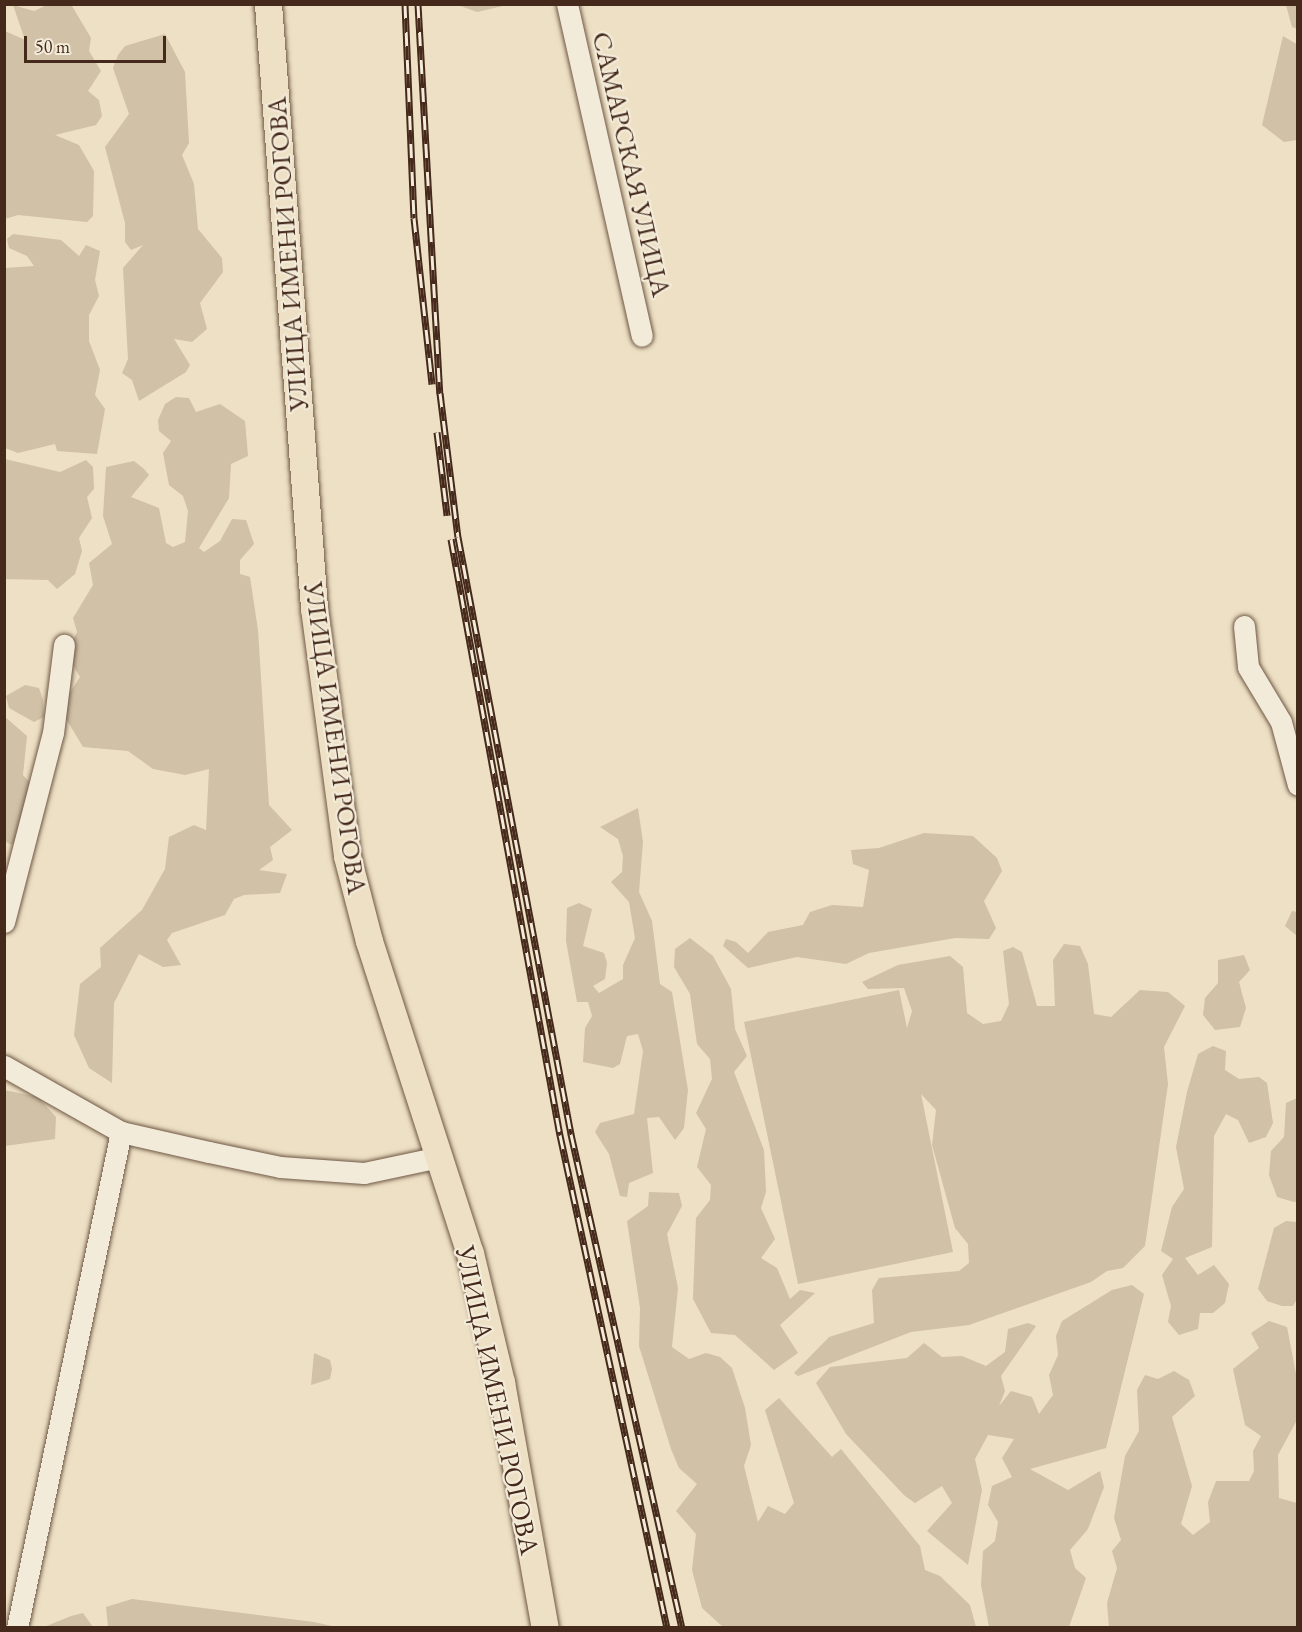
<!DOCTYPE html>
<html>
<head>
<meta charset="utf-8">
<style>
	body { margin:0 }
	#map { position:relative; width:1302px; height:1632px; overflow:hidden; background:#ede0c4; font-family:"EB Garamond",serif }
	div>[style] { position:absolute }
	.green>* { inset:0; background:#d0c1a7 }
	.roads { filter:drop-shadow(0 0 2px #6f5745) drop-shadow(0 0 2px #6f5745) }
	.minor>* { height:21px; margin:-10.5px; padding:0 10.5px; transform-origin:10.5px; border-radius:10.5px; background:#f3ebd9 }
	.major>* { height:27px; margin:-13.5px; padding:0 13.5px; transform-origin:13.5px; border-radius:13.5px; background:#ede0c4 }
	.rail>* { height:7px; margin-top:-3.5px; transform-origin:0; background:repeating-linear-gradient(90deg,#f3ebd9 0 14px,#45291b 0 28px); box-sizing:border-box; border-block:2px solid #45291b }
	span { translate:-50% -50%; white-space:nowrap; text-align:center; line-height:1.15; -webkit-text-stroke:4.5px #f3ebd9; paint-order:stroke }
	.street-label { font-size:27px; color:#45291b }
	.frame { position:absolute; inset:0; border:6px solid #45291b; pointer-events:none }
	.scale { position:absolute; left:24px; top:36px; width:142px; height:27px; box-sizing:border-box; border:3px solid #45291b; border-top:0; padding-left:8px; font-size:18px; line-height:21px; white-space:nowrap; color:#45291b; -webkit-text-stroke:4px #f3ebd9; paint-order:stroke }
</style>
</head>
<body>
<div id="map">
	<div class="green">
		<div style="clip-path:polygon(13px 5px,34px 11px,47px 5px,72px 6px,91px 38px,89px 51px,101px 71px,88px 91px,99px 100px,102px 116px,96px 125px,55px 135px,79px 145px,94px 171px,93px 216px,87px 222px,18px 215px,5px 219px,5px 31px,25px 40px)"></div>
		<div style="clip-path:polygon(458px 5px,458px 4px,507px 5px,477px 12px)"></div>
		<div style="clip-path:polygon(1286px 5px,1297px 5px,1297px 29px,1292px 27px)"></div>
		<div style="clip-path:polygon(165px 34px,185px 72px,189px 143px,182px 155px,194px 184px,198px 229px,222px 258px,223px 272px,200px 303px,207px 329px,192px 342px,174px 339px,190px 365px,186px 372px,139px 401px,132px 380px,122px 373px,128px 359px,123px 268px,143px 245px,131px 250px,125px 242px,125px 223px,105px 147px,129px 114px,113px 68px,118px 55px,125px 46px)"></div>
		<div style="clip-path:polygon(1283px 36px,1298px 45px,1297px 140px,1284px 142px,1262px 125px)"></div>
		<div style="clip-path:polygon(13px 234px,61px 240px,79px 256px,86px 245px,100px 251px,95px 280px,99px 296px,89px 315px,89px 341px,100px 370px,95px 395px,105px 409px,97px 454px,57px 451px,55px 444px,18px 453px,5px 448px,5px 268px,34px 266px,27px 256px,9px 248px,7px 239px)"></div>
		<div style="clip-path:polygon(176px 397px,189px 398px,196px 412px,220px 404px,245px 421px,248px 456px,231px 464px,229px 498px,199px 548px,204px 552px,220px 541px,232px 519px,246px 520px,254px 544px,240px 560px,240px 574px,250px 577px,258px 630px,269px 805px,292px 830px,270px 847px,273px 860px,259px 870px,287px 874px,280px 893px,244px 895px,234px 899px,225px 915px,172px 933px,167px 940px,181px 965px,163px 967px,139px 954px,114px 1003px,112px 1083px,89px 1068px,74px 1035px,80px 984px,101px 967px,100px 948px,142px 910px,165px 869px,169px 837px,194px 825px,206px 830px,209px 769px,185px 775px,153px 769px,128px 751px,83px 747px,65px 717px,67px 697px,80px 677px,66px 654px,77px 632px,73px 618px,93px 585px,89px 563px,112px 544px,103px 516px,106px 467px,134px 461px,144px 469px,149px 475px,131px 497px,159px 508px,166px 543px,173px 547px,185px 542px,188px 511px,183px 496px,169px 485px,163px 453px,171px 441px,159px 431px,158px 420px,165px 404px)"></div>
		<div style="clip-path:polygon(5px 459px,60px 472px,86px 460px,93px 467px,94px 489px,87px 497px,92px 518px,79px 538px,82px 551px,75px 574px,57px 589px,48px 580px,5px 579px)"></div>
		<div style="clip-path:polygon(25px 685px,39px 688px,43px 700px,44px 717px,34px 722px,9px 708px,6px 696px)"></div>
		<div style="clip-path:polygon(4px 716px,27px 736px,23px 775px,31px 784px,20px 820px,26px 833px,11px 845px,5px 841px)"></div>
		<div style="clip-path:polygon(638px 808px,643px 842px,639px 892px,652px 921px,660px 984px,672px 992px,688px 1090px,684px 1128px,675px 1140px,659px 1117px,647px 1118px,653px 1173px,629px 1183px,627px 1197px,620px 1196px,609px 1154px,595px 1132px,600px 1123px,634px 1114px,643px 1051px,638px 1034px,627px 1036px,620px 1064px,613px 1068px,583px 1062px,585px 1028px,592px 1016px,588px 1002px,577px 1002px,566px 941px,567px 908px,579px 903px,592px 909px,583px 946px,604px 953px,607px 963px,605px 979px,593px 986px,599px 993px,623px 979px,623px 965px,635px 938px,629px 902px,611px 882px,622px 872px,623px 856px,618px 839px,600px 827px)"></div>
		<div style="clip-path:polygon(924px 833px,973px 836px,997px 858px,1002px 871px,984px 901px,996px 928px,989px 939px,955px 938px,869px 953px,846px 964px,797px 957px,748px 968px,723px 946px,726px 939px,736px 942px,748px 953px,768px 932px,803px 925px,810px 912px,832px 905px,863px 907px,869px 870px,853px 864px,851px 850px,879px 848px)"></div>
		<div style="clip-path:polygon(1292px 911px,1297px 912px,1297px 936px,1285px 926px)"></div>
		<div style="clip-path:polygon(690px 938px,713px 956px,731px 989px,735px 1029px,747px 1056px,734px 1072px,764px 1150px,766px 1192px,761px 1208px,775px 1239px,761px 1258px,777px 1268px,790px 1299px,800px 1290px,815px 1293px,780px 1325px,798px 1353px,774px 1370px,735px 1335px,711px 1333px,693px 1299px,696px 1218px,710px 1200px,711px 1185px,697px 1167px,706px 1129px,696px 1113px,712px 1079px,710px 1059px,697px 1044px,690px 994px,674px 967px,675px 949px)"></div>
		<div style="clip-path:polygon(1064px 944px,1080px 946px,1088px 964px,1094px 1014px,1111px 1017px,1140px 990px,1168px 992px,1185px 1006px,1164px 1047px,1168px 1084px,1145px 1246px,1123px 1268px,1107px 1271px,1091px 1282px,969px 1325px,911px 1332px,798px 1376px,794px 1373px,829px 1337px,874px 1323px,872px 1290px,879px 1278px,959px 1271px,969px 1263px,968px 1244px,955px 1228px,932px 1145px,936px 1110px,921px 1094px,953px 1252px,798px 1284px,744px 1022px,899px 990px,907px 1028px,912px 1011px,904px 988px,868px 989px,862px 982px,898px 965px,950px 956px,963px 967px,967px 1013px,983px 1024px,1001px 1021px,1009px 1004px,1003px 951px,1013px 947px,1022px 952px,1037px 1006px,1055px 1006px,1053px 960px)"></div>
		<div style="clip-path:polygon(1244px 955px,1250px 970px,1239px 982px,1246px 1008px,1240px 1027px,1215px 1030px,1203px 1015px,1205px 998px,1218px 983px,1218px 960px)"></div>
		<div style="clip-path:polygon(1213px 1046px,1226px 1051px,1225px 1070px,1239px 1079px,1259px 1077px,1267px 1083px,1273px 1123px,1266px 1137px,1249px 1143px,1238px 1120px,1226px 1114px,1214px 1136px,1212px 1247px,1185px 1258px,1198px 1275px,1214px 1265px,1229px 1284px,1225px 1303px,1213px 1313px,1200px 1313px,1198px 1329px,1179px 1335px,1168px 1322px,1171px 1306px,1162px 1275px,1173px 1259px,1161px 1251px,1172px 1207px,1184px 1189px,1176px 1147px,1187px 1092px,1198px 1054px)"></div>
		<div style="clip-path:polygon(4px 1090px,38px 1097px,56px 1117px,55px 1139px,5px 1146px)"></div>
		<div style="clip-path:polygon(1297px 1098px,1298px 1201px,1294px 1202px,1277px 1197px,1269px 1175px,1271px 1151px,1284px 1137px,1286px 1103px)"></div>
		<div style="clip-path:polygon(649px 1192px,679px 1193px,682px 1206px,667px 1234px,678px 1288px,672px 1347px,689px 1359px,706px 1353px,720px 1357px,732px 1368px,745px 1408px,751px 1445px,744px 1466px,758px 1522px,768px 1506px,785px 1514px,794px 1503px,765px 1410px,779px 1398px,832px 1457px,841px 1449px,920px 1546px,925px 1570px,940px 1576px,970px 1605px,976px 1627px,723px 1627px,702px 1608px,692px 1570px,696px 1534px,676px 1511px,697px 1484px,679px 1468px,671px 1449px,639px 1346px,640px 1308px,627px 1221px,648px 1206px)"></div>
		<div style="clip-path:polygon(1286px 1221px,1297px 1222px,1298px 1297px,1293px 1306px,1282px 1306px,1267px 1301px,1258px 1289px,1274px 1228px)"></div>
		<div style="clip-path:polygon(1132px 1285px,1144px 1294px,1106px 1448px,1030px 1469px,1068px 1490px,1100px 1471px,1104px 1487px,1088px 1529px,1070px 1550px,1075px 1568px,1086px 1578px,1069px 1627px,989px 1627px,981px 1585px,983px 1551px,995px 1541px,998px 1522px,988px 1505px,992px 1486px,1012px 1477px,1002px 1458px,1014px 1439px,988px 1435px,975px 1459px,982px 1490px,968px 1565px,927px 1531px,952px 1503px,942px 1486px,915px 1503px,905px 1496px,846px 1434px,816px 1383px,830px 1367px,907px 1358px,924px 1343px,942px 1357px,962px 1356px,986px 1366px,1005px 1352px,1008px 1329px,1028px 1323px,1036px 1326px,1001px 1376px,1005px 1391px,999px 1406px,1011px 1391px,1032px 1397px,1039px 1414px,1053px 1395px,1049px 1375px,1058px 1355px,1056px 1336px,1062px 1321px,1112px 1290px)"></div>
		<div style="clip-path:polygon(1269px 1321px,1287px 1327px,1297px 1379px,1297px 1420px,1278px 1455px,1279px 1498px,1297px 1503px,1297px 1627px,1109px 1627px,1107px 1603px,1117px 1568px,1112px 1551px,1121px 1540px,1114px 1518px,1125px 1456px,1139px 1431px,1137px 1390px,1145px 1375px,1158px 1379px,1174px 1371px,1189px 1380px,1195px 1396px,1172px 1417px,1192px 1486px,1181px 1524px,1193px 1535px,1210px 1522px,1208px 1502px,1216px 1481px,1249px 1481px,1254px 1471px,1253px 1451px,1261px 1436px,1245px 1425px,1233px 1369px,1259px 1348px,1251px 1333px)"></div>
		<div style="clip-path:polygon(314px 1353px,330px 1360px,332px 1369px,330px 1379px,311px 1385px)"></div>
		<div style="clip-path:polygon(132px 1599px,314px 1622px,336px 1627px,108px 1627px,106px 1607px)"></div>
		<div style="clip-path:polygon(83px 1613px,93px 1627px,44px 1627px,71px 1616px)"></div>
	</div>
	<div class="roads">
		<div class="minor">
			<div style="left:567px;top:4px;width:340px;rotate:77.3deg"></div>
			<div style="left:1244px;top:626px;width:41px;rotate:84.4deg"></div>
			<div style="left:1248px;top:667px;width:64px;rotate:59deg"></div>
			<div style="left:1281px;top:722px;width:65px;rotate:74.9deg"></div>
			<div style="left:4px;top:922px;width:195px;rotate:-75.5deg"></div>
			<div style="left:53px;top:733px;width:89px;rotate:-82.9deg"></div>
			<div style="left:4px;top:1066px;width:134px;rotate:29.4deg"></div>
			<div style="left:121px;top:1132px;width:90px;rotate:12.8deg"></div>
			<div style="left:209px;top:1152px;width:73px;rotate:11.9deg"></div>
			<div style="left:280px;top:1167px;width:84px;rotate:4.1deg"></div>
			<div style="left:364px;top:1173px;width:77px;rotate:-12deg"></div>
			<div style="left:17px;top:1628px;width:507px;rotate:-78.16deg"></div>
		</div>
		<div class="major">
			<div style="left:268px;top:4px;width:606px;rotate:85.64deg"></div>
			<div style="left:314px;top:608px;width:250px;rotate:82.4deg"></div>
			<div style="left:347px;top:856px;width:88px;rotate:75.5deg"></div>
			<div style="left:369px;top:941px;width:328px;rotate:72.1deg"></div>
			<div style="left:470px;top:1253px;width:133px;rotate:76.5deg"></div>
			<div style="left:501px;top:1382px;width:250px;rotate:79.9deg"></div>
		</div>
	</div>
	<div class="rail">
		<div style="left:405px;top:4px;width:214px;rotate:87.6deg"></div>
		<div style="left:414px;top:218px;width:167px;rotate:83.8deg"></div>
		<div style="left:418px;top:4px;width:390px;rotate:86.8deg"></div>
		<div style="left:440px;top:393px;width:145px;rotate:82.9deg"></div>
		<div style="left:458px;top:537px;width:608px;rotate:79.28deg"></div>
		<div style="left:571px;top:1134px;width:506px;rotate:77.34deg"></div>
		<div style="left:437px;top:432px;width:84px;rotate:83.1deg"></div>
		<div style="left:451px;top:539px;width:606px;rotate:79.64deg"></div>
		<div style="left:560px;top:1135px;width:504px;rotate:77.75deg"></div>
	</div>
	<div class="street-label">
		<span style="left:632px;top:164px;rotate:77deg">САМАРСКАЯ УЛИЦА</span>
		<span style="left:287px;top:254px;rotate:-94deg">УЛИЦА ИМЕНИ РОГОВА</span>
		<span style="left:336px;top:738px;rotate:82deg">УЛИЦА ИМЕНИ РОГОВА</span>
		<span style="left:498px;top:1400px;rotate:78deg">УЛИЦА ИМЕНИ РОГОВА</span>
	</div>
	<div class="frame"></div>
	<div class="scale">50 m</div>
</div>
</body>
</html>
